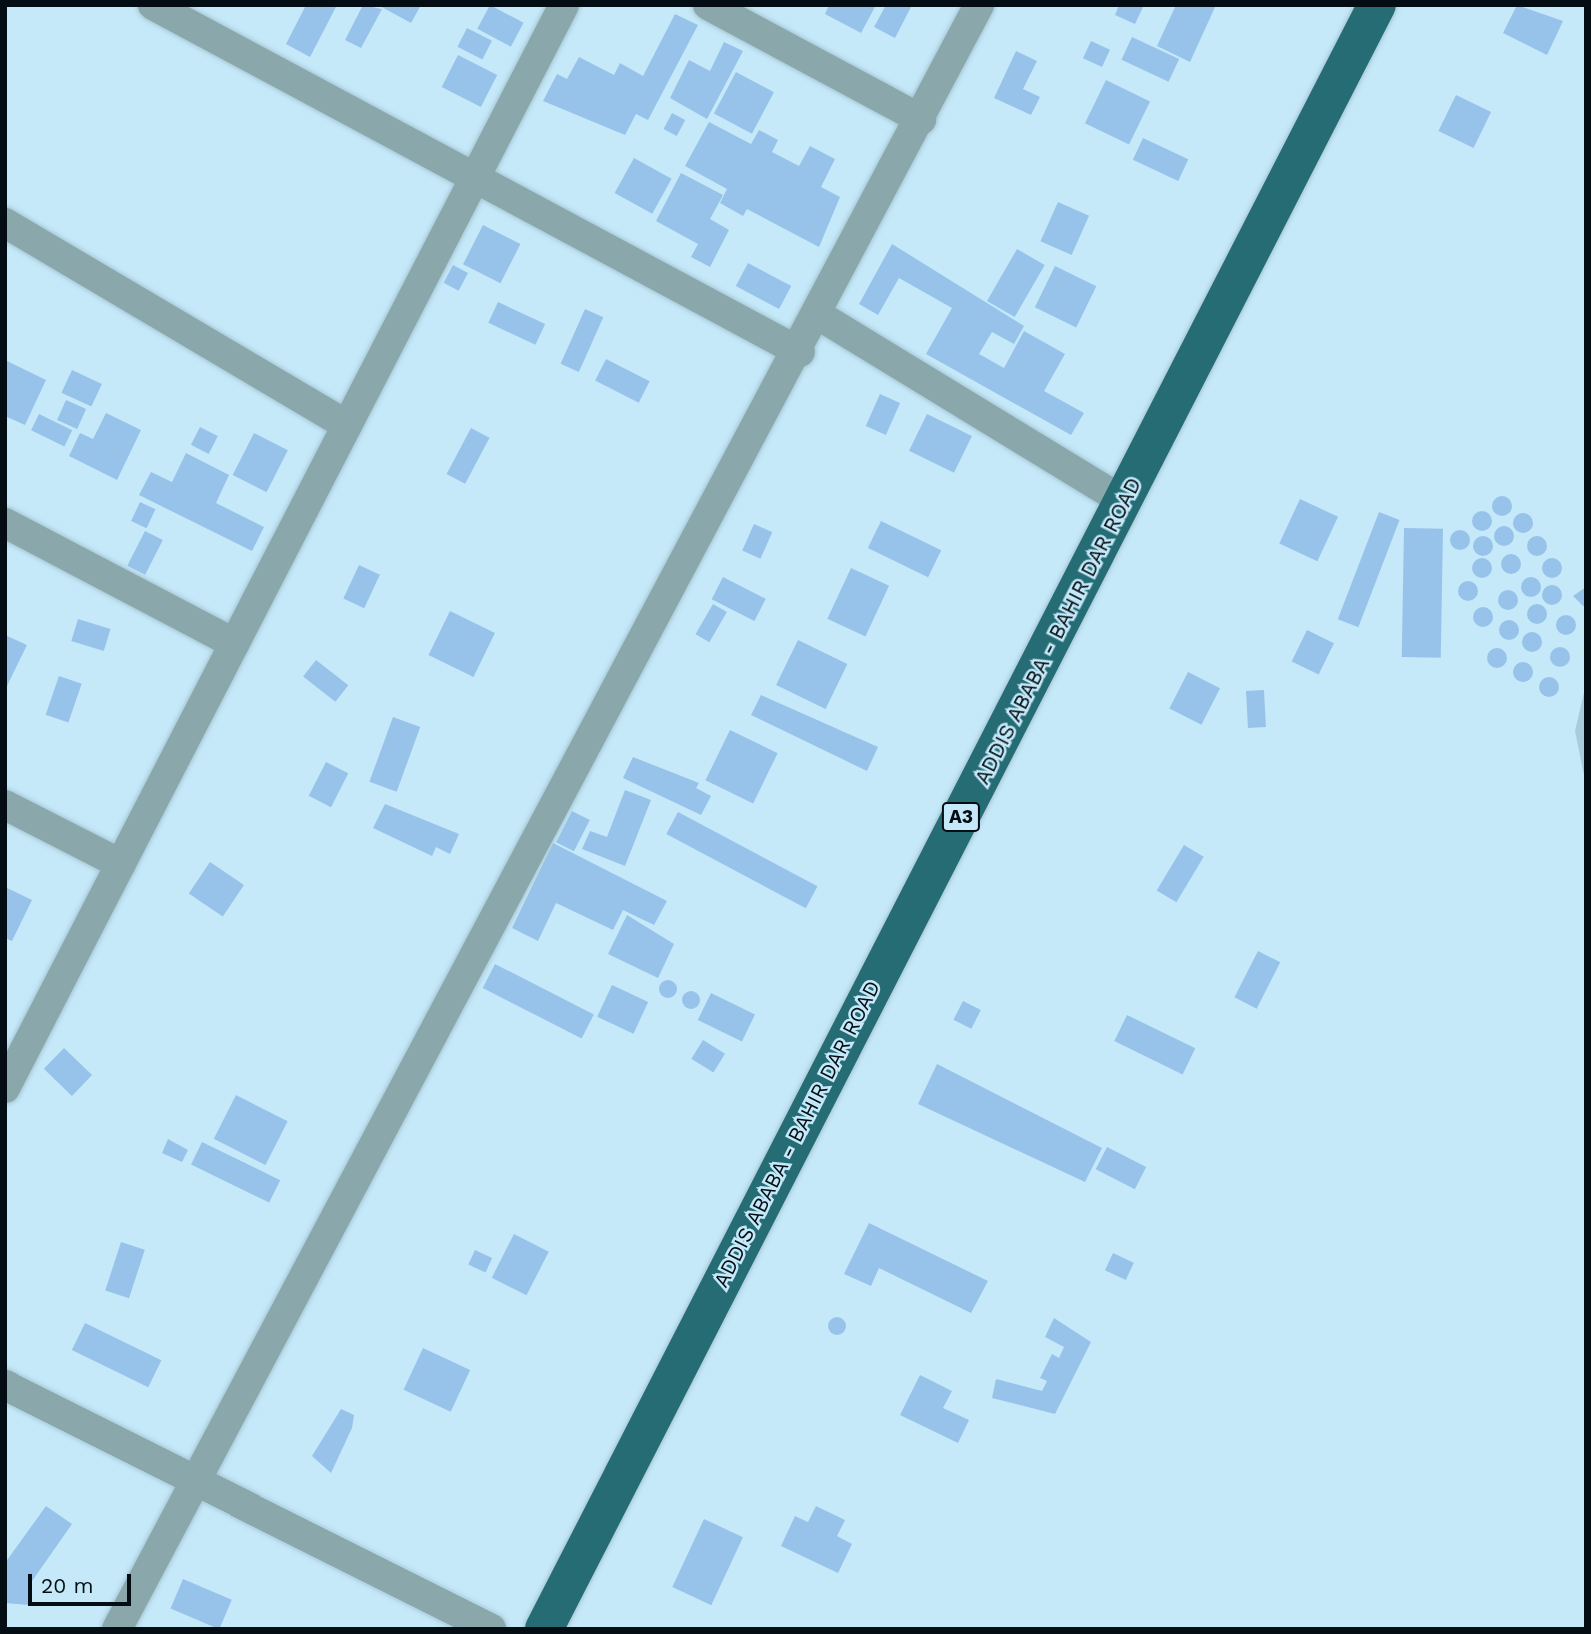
<!DOCTYPE html>
<html>
<head>
<meta charset="utf-8">
<style>
	body { margin:0 }
	#map { position:relative; width:1591px; height:1634px; overflow:hidden; background:#c5e9f9; font-family:"Work Sans",sans-serif }
	div>[style] { position:absolute }
	.green>* { inset:0; background:#a8ccdc }
	.building>* { inset:0; background:#97c3eb; transform-origin:0 0 }
	.round { border-radius:50% }
	.roads { filter:drop-shadow(0 0 2px #a6c6d4) drop-shadow(0 0 2px #a6c6d4) }
	.minor>* { height:30px; margin:-15px; padding:0 15px; transform-origin:15px; border-radius:15px; background:#8aa7ab }
	.trunk>* { height:38px; margin:-19px; padding:0 19px; transform-origin:19px; border-radius:19px; background:#256c74 }
	span { translate:-50% -50%; white-space:nowrap; text-align:center; line-height:1.15; -webkit-text-stroke:5px #c5e9f9; paint-order:stroke }
	.shield-label span { padding:2px 5px; background:#c5e9f9; border:2px solid; border-radius:5px; -webkit-text-stroke-width:0 }
	.shield-label { font-size:19px; color:#030d13; font-weight:700 }
	.street-label { font-size:21px; color:#030d13 }
	.frame { position:absolute; inset:0; border:7px solid #030d13; pointer-events:none }
	.scale { position:absolute; left:28px; top:1574px; width:103px; height:32px; box-sizing:border-box; border:4px solid #030d13; border-top:0; padding-left:9px; font-size:21px; line-height:24px; white-space:nowrap; color:#030d13; -webkit-text-stroke:5px #c5e9f9; paint-order:stroke }
</style>
</head>
<body>
<div id="map">
	<div class="green">
		<div style="clip-path:polygon(1586px 684px,1586px 785px,1575px 731px)"></div>
	</div>
	<div class="building">
		<div style="clip-path:polygon(306px 5px,337px 5px,310px 57px,286px 44px)"></div>
		<div style="clip-path:polygon(363px 5px,382px 9px,361px 48px,345px 40px)"></div>
		<div style="clip-path:polygon(378px 5px,421px 5px,411px 23px)"></div>
		<div style="left:490px;top:5px;width:38px;height:27px;rotate:28deg"></div>
		<div style="clip-path:polygon(829px 5px,876px 5px,861px 33px,825px 14px)"></div>
		<div style="clip-path:polygon(886px 5px,912px 5px,895px 38px,874px 27px)"></div>
		<div style="clip-path:polygon(1119px 5px,1144px 5px,1135px 24px,1115px 15px)"></div>
		<div style="clip-path:polygon(1176px 5px,1216px 5px,1190px 62px,1157px 46px)"></div>
		<div style="clip-path:polygon(1517px 5px,1563px 21px,1547px 55px,1503px 33px)"></div>
		<div style="clip-path:polygon(675px 14px,698px 25px,648px 120px,636px 114px,625px 135px,543px 101px,557px 74px,567px 79px,579px 57px,614px 75px,620px 63px,643px 76px)"></div>
		<div style="left:467px;top:28px;width:28px;height:21px;rotate:27deg"></div>
		<div style="left:1132px;top:37px;width:52px;height:25px;rotate:25deg"></div>
		<div style="left:1091px;top:41px;width:21px;height:19px;rotate:25deg"></div>
		<div style="clip-path:polygon(724px 42px,743px 51px,707px 119px,670px 98px,689px 60px,710px 71px)"></div>
		<div style="clip-path:polygon(1016px 51px,1037px 61px,1023px 89px,1040px 97px,1031px 115px,994px 98px)"></div>
		<div style="left:458px;top:55px;width:44px;height:36px;rotate:27deg"></div>
		<div style="left:736px;top:72px;width:43px;height:47px;rotate:28deg"></div>
		<div style="left:1106px;top:80px;width:49px;height:48px;rotate:26deg"></div>
		<div style="left:1456px;top:95px;width:39px;height:40px;rotate:26deg"></div>
		<div style="left:672px;top:113px;width:15px;height:18px;rotate:28deg"></div>
		<div style="clip-path:polygon(709px 122px,751px 144px,759px 130px,778px 140px,772px 152px,799px 166px,810px 146px,835px 159px,821px 187px,840px 197px,819px 247px,747px 209px,743px 216px,720px 203px,727px 189px,685px 166px)"></div>
		<div style="left:1143px;top:138px;width:50px;height:24px;rotate:25deg"></div>
		<div style="left:634px;top:158px;width:43px;height:40px;rotate:29deg"></div>
		<div style="clip-path:polygon(681px 173px,723px 195px,710px 219px,729px 230px,710px 267px,691px 257px,698px 244px,656px 221px)"></div>
		<div style="left:1058px;top:202px;width:34px;height:43px;rotate:24deg"></div>
		<div style="left:483px;top:225px;width:42px;height:44px;rotate:27deg"></div>
		<div style="clip-path:polygon(892px 244px,1024px 326px,1014px 344px,992px 332px,979px 354px,1004px 368px,1024px 331px,1065px 354px,1044px 391px,1084px 413px,1071px 435px,926px 354px,952px 308px,899px 278px,878px 315px,859px 304px)"></div>
		<div style="left:1017px;top:249px;width:32px;height:60px;rotate:30deg"></div>
		<div style="left:748px;top:263px;width:49px;height:26px;rotate:28deg"></div>
		<div style="left:453px;top:265px;width:17px;height:20px;rotate:28deg"></div>
		<div style="left:1055px;top:266px;width:46px;height:46px;rotate:26deg"></div>
		<div style="left:498px;top:302px;width:52px;height:23px;rotate:25deg"></div>
		<div style="left:585px;top:309px;width:20px;height:60px;rotate:24deg"></div>
		<div style="left:606px;top:359px;width:49px;height:24px;rotate:27deg"></div>
		<div style="clip-path:polygon(5px 360px,46px 380px,25px 425px,5px 416px)"></div>
		<div style="left:72px;top:370px;width:33px;height:25px;rotate:25deg"></div>
		<div style="left:880px;top:394px;width:22px;height:35px;rotate:24deg"></div>
		<div style="left:66px;top:400px;width:22px;height:22px;rotate:24deg"></div>
		<div style="clip-path:polygon(106px 413px,141px 430px,117px 480px,69px 456px,80px 433px,93px 439px)"></div>
		<div style="left:39px;top:414px;width:37px;height:18px;rotate:26deg"></div>
		<div style="left:927px;top:414px;width:50px;height:41px;rotate:26deg"></div>
		<div style="left:200px;top:427px;width:20px;height:20px;rotate:27deg"></div>
		<div style="left:471px;top:428px;width:21px;height:52px;rotate:28deg"></div>
		<div style="left:254px;top:433px;width:38px;height:47px;rotate:27deg"></div>
		<div style="clip-path:polygon(186px 453px,229px 475px,216px 503px,264px 527px,252px 551px,139px 495px,151px 472px,172px 482px)"></div>
		<div class="round" style="left:1492px;top:496px;width:20px;height:20px"></div>
		<div style="left:1300px;top:499px;width:42px;height:49px;rotate:25deg"></div>
		<div style="left:140px;top:502px;width:17px;height:21px;rotate:25deg"></div>
		<div class="round" style="left:1472px;top:511px;width:20px;height:20px"></div>
		<div style="left:1379px;top:512px;width:22px;height:115px;rotate:21deg"></div>
		<div class="round" style="left:1513px;top:513px;width:20px;height:20px"></div>
		<div style="left:881px;top:521px;width:67px;height:30px;rotate:26deg"></div>
		<div style="left:754px;top:524px;width:20px;height:29px;rotate:24deg"></div>
		<div class="round" style="left:1494px;top:526px;width:20px;height:20px"></div>
		<div style="left:1404px;top:528px;width:39px;height:129px;rotate:1deg"></div>
		<div class="round" style="left:1450px;top:530px;width:20px;height:20px"></div>
		<div style="left:145px;top:531px;width:20px;height:39px;rotate:27deg"></div>
		<div class="round" style="left:1473px;top:536px;width:20px;height:20px"></div>
		<div class="round" style="left:1527px;top:536px;width:20px;height:20px"></div>
		<div class="round" style="left:1501px;top:554px;width:20px;height:20px"></div>
		<div class="round" style="left:1472px;top:558px;width:20px;height:20px"></div>
		<div class="round" style="left:1542px;top:558px;width:20px;height:20px"></div>
		<div style="left:359px;top:565px;width:23px;height:37px;rotate:25deg"></div>
		<div style="left:851px;top:568px;width:42px;height:56px;rotate:25deg"></div>
		<div style="left:723px;top:577px;width:48px;height:25px;rotate:27deg"></div>
		<div class="round" style="left:1521px;top:577px;width:20px;height:20px"></div>
		<div class="round" style="left:1458px;top:581px;width:20px;height:20px"></div>
		<div class="round" style="left:1542px;top:585px;width:20px;height:20px"></div>
		<div style="clip-path:polygon(1586px 587px,1586px 605px,1583px 606px,1573px 596px)"></div>
		<div class="round" style="left:1498px;top:590px;width:20px;height:20px"></div>
		<div style="left:713px;top:604px;width:16px;height:35px;rotate:30deg"></div>
		<div class="round" style="left:1527px;top:604px;width:20px;height:20px"></div>
		<div class="round" style="left:1473px;top:607px;width:20px;height:20px"></div>
		<div style="left:450px;top:611px;width:50px;height:49px;rotate:26deg"></div>
		<div class="round" style="left:1556px;top:615px;width:20px;height:20px"></div>
		<div style="left:78px;top:619px;width:34px;height:23px;rotate:17deg"></div>
		<div class="round" style="left:1499px;top:620px;width:20px;height:20px"></div>
		<div style="left:1307px;top:630px;width:30px;height:35px;rotate:26deg"></div>
		<div class="round" style="left:1522px;top:632px;width:20px;height:20px"></div>
		<div style="clip-path:polygon(5px 635px,27px 645px,5px 690px)"></div>
		<div style="left:798px;top:640px;width:55px;height:50px;rotate:26deg"></div>
		<div class="round" style="left:1550px;top:647px;width:20px;height:20px"></div>
		<div class="round" style="left:1487px;top:648px;width:20px;height:20px"></div>
		<div style="left:316px;top:660px;width:41px;height:21px;rotate:38deg"></div>
		<div class="round" style="left:1513px;top:662px;width:20px;height:20px"></div>
		<div style="left:1188px;top:672px;width:36px;height:41px;rotate:27deg"></div>
		<div style="left:59px;top:676px;width:24px;height:41px;rotate:19deg"></div>
		<div class="round" style="left:1539px;top:677px;width:20px;height:20px"></div>
		<div style="left:1264px;top:690px;width:37px;height:18px;rotate:87deg"></div>
		<div style="clip-path:polygon(761px 695px,878px 747px,867px 771px,751px 715px)"></div>
		<div style="left:393px;top:717px;width:29px;height:69px;rotate:20deg"></div>
		<div style="left:730px;top:730px;width:53px;height:56px;rotate:26deg"></div>
		<div style="clip-path:polygon(633px 757px,699px 783px,696px 788px,711px 796px,701px 815px,623px 778px)"></div>
		<div style="left:326px;top:762px;width:25px;height:38px;rotate:27deg"></div>
		<div style="clip-path:polygon(625px 790px,651px 800px,625px 866px,582px 849px,590px 831px,607px 837px)"></div>
		<div style="clip-path:polygon(385px 804px,459px 834px,450px 854px,436px 847px,432px 856px,373px 828px)"></div>
		<div style="left:572px;top:811px;width:20px;height:35px;rotate:27deg"></div>
		<div style="left:678px;top:812px;width:158px;height:25px;rotate:28deg"></div>
		<div style="clip-path:polygon(553px 843px,667px 901px,654px 925px,623px 910px,613px 930px,556px 903px,538px 941px,512px 928px)"></div>
		<div style="left:1184px;top:845px;width:23px;height:53px;rotate:31deg"></div>
		<div style="left:210px;top:862px;width:41px;height:38px;rotate:34deg"></div>
		<div style="clip-path:polygon(5px 887px,32px 900px,12px 941px,5px 938px)"></div>
		<div style="clip-path:polygon(627px 915px,674px 944px,658px 978px,608px 954px)"></div>
		<div style="left:1258px;top:951px;width:25px;height:52px;rotate:27deg"></div>
		<div style="left:495px;top:964px;width:111px;height:27px;rotate:27deg"></div>
		<div class="round" style="left:659px;top:980px;width:18px;height:18px"></div>
		<div style="left:612px;top:985px;width:40px;height:35px;rotate:25deg"></div>
		<div class="round" style="left:682px;top:991px;width:18px;height:18px"></div>
		<div style="left:711px;top:993px;width:49px;height:30px;rotate:26deg"></div>
		<div style="left:963px;top:1001px;width:20px;height:21px;rotate:27deg"></div>
		<div style="left:1127px;top:1015px;width:76px;height:29px;rotate:26deg"></div>
		<div style="left:703px;top:1040px;width:26px;height:22px;rotate:32deg"></div>
		<div style="left:64px;top:1048px;width:39px;height:29px;rotate:44deg"></div>
		<div style="clip-path:polygon(937px 1064px,1102px 1148px,1085px 1182px,918px 1104px)"></div>
		<div style="left:236px;top:1095px;width:58px;height:49px;rotate:27deg"></div>
		<div style="clip-path:polygon(168px 1139px,188px 1150px,182px 1162px,162px 1153px)"></div>
		<div style="left:202px;top:1142px;width:87px;height:25px;rotate:26deg"></div>
		<div style="left:1107px;top:1147px;width:44px;height:25px;rotate:27deg"></div>
		<div style="clip-path:polygon(869px 1223px,988px 1281px,971px 1313px,879px 1268px,871px 1286px,844px 1274px)"></div>
		<div style="left:514px;top:1234px;width:39px;height:49px;rotate:27deg"></div>
		<div style="left:121px;top:1242px;width:25px;height:51px;rotate:18deg"></div>
		<div style="left:475px;top:1250px;width:19px;height:16px;rotate:25deg"></div>
		<div style="left:1113px;top:1253px;width:23px;height:19px;rotate:25deg"></div>
		<div class="round" style="left:828px;top:1317px;width:18px;height:18px"></div>
		<div style="clip-path:polygon(1054px 1318px,1091px 1342px,1055px 1414px,992px 1398px,996px 1379px,1042px 1391px,1047px 1381px,1040px 1378px,1052px 1354px,1059px 1358px,1064px 1347px,1045px 1337px)"></div>
		<div style="left:85px;top:1323px;width:85px;height:30px;rotate:26deg"></div>
		<div style="left:423px;top:1348px;width:52px;height:46px;rotate:25deg"></div>
		<div style="clip-path:polygon(920px 1375px,952px 1391px,943px 1408px,969px 1420px,958px 1443px,900px 1415px)"></div>
		<div style="clip-path:polygon(341px 1409px,354px 1415px,352px 1428px,331px 1473px,312px 1456px)"></div>
		<div style="clip-path:polygon(46px 1506px,72px 1524px,30px 1584px,29px 1605px,5px 1603px,5px 1563px)"></div>
		<div style="clip-path:polygon(816px 1506px,845px 1520px,837px 1536px,852px 1544px,838px 1573px,781px 1546px,795px 1516px,808px 1522px)"></div>
		<div style="left:704px;top:1519px;width:43px;height:75px;rotate:25deg"></div>
		<div style="left:183px;top:1579px;width:53px;height:32px;rotate:23deg"></div>
	</div>
	<div class="roads">
		<div class="minor">
			<div style="left:153px;top:5px;width:734px;rotate:28.21deg"></div>
			<div style="left:708px;top:5px;width:242px;rotate:28.2deg"></div>
			<div style="left:5px;top:223px;width:397px;rotate:30.6deg"></div>
			<div style="left:820px;top:316px;width:357px;rotate:31.4deg"></div>
			<div style="left:5px;top:523px;width:259px;rotate:27.7deg"></div>
			<div style="left:5px;top:805px;width:130px;rotate:27deg"></div>
			<div style="left:5px;top:1088px;width:1219px;rotate:-62.7deg"></div>
			<div style="left:5px;top:1385px;width:544px;rotate:26.66deg"></div>
			<div style="left:117px;top:1629px;width:1839px;rotate:-62.04deg"></div>
		</div>
		<div class="trunk">
			<div style="left:544px;top:1629px;width:1825px;rotate:-62.85deg"></div>
		</div>
	</div>
	<div class="shield-label">
		<span style="left:961px;top:817px">A3</span>
	</div>
	<div class="street-label">
		<span style="left:1058px;top:631px;rotate:-63deg">ADDIS ABABA - BAHIR DAR ROAD</span>
		<span style="left:797px;top:1134px;rotate:-63deg">ADDIS ABABA - BAHIR DAR ROAD</span>
	</div>
	<div class="frame"></div>
	<div class="scale">20 m</div>
</div>
</body>
</html>
